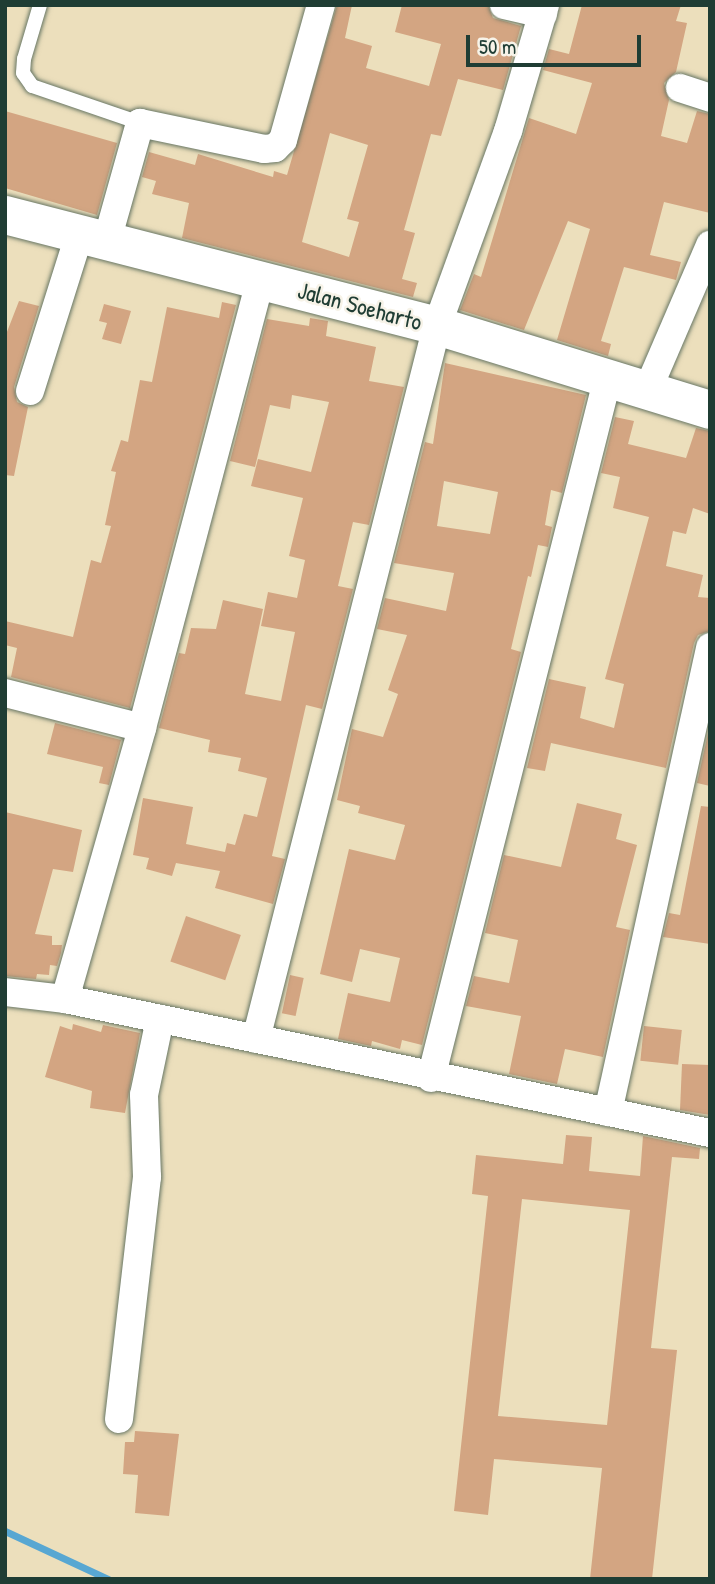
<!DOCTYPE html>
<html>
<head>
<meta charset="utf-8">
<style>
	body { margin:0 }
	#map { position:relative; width:715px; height:1584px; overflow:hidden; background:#ecdfbc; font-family:"Patrick Hand",sans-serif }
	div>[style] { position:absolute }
	.stream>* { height:7px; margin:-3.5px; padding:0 3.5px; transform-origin:3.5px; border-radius:3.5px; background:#58a7d2 }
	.building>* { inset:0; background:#d3a582; transform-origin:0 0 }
	.roads { filter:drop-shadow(0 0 2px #677664) drop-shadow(0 0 2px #677664) }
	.lane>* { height:14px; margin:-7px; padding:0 7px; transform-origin:7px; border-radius:7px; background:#fff }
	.street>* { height:28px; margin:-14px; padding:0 14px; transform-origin:14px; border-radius:14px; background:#fff }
	.secondary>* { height:38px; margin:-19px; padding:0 19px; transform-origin:19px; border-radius:19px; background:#fff }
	span { translate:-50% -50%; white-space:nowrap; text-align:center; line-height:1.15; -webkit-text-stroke:5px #f7f3e8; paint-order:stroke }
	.street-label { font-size:24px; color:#1f3d34 }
	.frame { position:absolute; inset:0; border:7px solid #1f3d34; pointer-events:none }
	.scale { position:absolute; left:466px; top:35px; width:175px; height:32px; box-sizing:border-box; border:4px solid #1f3d34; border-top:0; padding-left:9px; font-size:21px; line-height:24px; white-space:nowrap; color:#1f3d34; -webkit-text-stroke:5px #f7f3e8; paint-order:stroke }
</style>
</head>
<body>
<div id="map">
	<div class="stream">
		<div style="left:5px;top:1531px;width:114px;rotate:25deg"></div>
	</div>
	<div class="building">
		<div style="clip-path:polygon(evenodd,337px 5px,352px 5px,345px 38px,372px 46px,366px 68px,429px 86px,441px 44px,395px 32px,402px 5px,488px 5px,493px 18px,521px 26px,503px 90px,458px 79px,441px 136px,431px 134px,404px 230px,415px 233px,402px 279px,417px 283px,413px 297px,182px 238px,189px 203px,152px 194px,156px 181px,142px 177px,149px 152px,195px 165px,198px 154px,273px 177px,274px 171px,287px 175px,337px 5px,330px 133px,368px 145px,347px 219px,359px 222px,349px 257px,302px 242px,330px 133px)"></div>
		<div style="clip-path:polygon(582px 5px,681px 5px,676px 21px,687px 23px,676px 72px,664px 83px,669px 100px,661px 136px,687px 143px,697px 111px,710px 114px,710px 213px,664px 202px,650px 255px,681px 262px,676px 280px,624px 267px,601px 341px,611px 344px,608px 356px,557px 340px,590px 229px,568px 221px,524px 330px,460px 310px,474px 274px,481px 277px,529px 118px,576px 134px,592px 83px,543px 70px,549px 49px,569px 54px)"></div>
		<div style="clip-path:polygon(5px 111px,117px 143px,97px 215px,5px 188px)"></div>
		<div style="clip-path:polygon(19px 301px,39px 306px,14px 387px,17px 402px,28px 407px,14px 476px,5px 475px,5px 337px)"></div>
		<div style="clip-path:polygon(222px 302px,236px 305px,130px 708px,11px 677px,17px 648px,5px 645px,5px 621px,73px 637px,91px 560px,101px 563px,111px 526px,105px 525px,116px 472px,111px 471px,121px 440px,128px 442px,140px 380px,152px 382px,167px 307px,219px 318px)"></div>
		<div style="clip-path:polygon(104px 304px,131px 311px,121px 344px,102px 339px,107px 323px,99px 321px)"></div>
		<div style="clip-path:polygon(310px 318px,328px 321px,326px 336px,376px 347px,369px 381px,404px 387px,369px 525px,353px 522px,338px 586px,353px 589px,322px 709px,306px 705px,272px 856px,285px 859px,273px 904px,215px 888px,220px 871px,176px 863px,172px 876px,146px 869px,149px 858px,133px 855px,143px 798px,193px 807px,186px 844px,225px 852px,227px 843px,235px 845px,244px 814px,257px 817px,267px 778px,238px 771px,241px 758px,208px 752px,210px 740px,159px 728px,179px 653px,185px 654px,191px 628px,216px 629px,223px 600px,263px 609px,245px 694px,281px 701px,295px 632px,261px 626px,268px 592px,297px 598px,305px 560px,289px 556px,303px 498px,251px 486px,258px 459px,311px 472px,329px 402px,292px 395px,290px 409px,270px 405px,255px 467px,230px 461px,267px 319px,309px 326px)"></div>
		<div style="clip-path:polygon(evenodd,445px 363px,586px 395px,562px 493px,551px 490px,545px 525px,552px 527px,548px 547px,538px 545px,531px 577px,528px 576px,511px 649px,521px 652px,422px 1045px,402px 1040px,400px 1049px,372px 1041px,371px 1046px,338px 1039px,348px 993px,390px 1002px,400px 958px,360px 949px,352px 982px,320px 974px,349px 849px,395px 860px,405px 825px,358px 813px,360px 806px,337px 800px,352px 729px,383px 737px,398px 694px,388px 690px,407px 635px,377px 629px,385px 598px,446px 611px,454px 573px,394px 563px,425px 442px,433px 444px,445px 363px,444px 481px,498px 492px,490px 534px,437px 526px,444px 481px)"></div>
		<div style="clip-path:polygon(615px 417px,634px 421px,628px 444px,686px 458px,696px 428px,710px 431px,710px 514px,693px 508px,686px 534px,673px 531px,666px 566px,703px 575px,698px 597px,710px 598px,710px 631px,698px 635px,694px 643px,666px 768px,551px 743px,545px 771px,527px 768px,549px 679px,586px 687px,580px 718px,614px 728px,624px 684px,605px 679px,649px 517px,613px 508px,620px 477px,601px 473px)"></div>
		<div style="clip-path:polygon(55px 723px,121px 740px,109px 785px,99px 783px,103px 767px,47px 754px)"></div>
		<div style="clip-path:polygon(709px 729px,710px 729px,710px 786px,697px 783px)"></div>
		<div style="clip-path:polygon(577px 803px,622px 814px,616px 839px,637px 845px,616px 927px,630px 930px,603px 1057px,565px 1049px,557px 1084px,509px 1074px,521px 1016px,466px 1006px,474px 976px,509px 983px,518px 940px,485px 933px,504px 855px,561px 867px)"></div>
		<div style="clip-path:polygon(701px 806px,710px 807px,710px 944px,663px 937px,669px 913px,680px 915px)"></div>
		<div style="clip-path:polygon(5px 812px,82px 830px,73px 872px,53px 869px,35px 934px,52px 936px,52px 945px,62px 945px,61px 953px,57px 966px,50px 965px,49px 975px,37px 974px,36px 979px,5px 976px)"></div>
		<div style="left:186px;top:916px;width:58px;height:48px;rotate:19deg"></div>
		<div style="left:290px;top:975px;width:14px;height:39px;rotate:12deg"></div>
		<div style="clip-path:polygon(73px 1024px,101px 1032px,103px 1025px,140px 1033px,125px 1113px,90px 1108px,92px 1091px,45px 1077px,60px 1026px,72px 1030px)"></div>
		<div style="left:644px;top:1026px;width:38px;height:35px;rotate:6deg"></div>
		<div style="clip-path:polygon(682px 1064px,710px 1065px,710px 1115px,680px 1110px)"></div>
		<div style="clip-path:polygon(evenodd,566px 1135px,592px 1137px,589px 1171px,640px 1176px,643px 1136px,700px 1148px,699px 1159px,672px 1157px,651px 1348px,677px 1350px,652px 1579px,590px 1579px,602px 1468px,494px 1459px,488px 1515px,454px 1511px,488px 1196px,472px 1194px,476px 1155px,563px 1164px,566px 1135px,522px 1199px,630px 1210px,607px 1425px,498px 1416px,522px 1199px)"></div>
		<div style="clip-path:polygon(135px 1431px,179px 1434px,169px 1516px,135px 1513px,138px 1475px,123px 1474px,125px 1442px,134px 1442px)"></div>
	</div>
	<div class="roads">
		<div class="lane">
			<div style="left:40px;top:5px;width:56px;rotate:106.5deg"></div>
			<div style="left:24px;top:59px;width:14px;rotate:94deg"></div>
			<div style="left:23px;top:73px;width:16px;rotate:55deg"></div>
			<div style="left:32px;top:86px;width:114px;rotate:18.9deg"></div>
		</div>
		<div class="street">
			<div style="left:504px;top:5px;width:40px;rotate:13deg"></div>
			<div style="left:680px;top:88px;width:32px;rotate:18deg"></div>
			<div style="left:106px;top:244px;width:126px;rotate:-74.3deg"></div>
			<div style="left:140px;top:123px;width:127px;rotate:11.8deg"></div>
			<div style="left:264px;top:149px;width:11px;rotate:-5deg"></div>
			<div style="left:275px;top:148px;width:11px;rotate:-45deg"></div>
			<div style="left:283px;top:140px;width:140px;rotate:-74.3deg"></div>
			<div style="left:648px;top:389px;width:157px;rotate:-66.7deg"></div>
			<div style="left:30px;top:391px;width:163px;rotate:-72.5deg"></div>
			<div style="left:5px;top:693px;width:141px;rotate:14.3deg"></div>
			<div style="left:5px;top:992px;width:60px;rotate:6.7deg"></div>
			<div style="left:65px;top:999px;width:659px;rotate:11.74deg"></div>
			<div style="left:65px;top:999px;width:282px;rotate:-74.1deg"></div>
			<div style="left:142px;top:728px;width:463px;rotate:-75.2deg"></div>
			<div style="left:256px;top:1039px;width:736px;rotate:-75.76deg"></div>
			<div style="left:437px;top:326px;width:208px;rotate:-70deg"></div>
			<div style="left:508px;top:131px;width:131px;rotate:-73.6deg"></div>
			<div style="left:431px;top:1078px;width:723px;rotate:-75.83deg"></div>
			<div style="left:608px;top:1112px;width:476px;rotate:-77.6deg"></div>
			<div style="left:119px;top:1419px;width:244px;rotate:-83.4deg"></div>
			<div style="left:147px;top:1177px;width:82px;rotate:-92.1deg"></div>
			<div style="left:144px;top:1095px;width:78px;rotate:-78.1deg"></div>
		</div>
		<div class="secondary">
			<div style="left:5px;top:215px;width:446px;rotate:14.4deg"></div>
			<div style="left:437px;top:326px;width:286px;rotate:17.1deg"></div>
		</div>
	</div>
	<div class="street-label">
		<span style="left:360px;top:306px;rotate:15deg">Jalan Soeharto</span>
	</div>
	<div class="frame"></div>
	<div class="scale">50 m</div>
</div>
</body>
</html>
